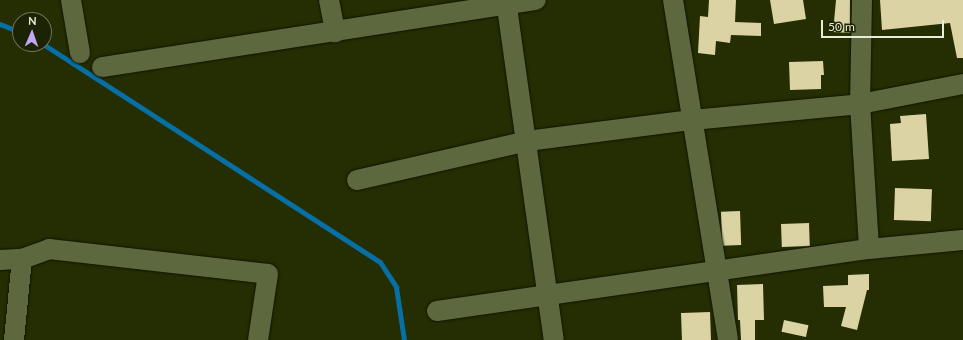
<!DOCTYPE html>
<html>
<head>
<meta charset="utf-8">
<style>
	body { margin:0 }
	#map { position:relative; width:963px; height:340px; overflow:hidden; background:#252d03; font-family:Lato,sans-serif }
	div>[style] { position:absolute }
	.stream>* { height:5px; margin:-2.5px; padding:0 2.5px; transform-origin:2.5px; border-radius:2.5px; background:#066fa4 }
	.building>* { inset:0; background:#dbd3a4; transform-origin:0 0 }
	.roads { filter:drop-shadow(0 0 1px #0f1400) drop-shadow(0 0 1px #0f1400) }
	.minor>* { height:20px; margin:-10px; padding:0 10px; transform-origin:10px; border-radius:10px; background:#5e683f }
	span { translate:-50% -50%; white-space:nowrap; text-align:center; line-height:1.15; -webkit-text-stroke:4px #1c2304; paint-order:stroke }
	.north { position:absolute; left:12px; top:12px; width:40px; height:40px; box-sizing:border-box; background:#1c2304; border:1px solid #6d7458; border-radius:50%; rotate:2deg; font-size:11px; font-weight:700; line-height:16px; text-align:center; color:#e7eed7 }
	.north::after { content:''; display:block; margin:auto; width:14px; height:18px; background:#c2a8f2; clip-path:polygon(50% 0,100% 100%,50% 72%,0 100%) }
	.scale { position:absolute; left:821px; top:20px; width:123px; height:18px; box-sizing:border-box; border:2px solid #e7eed7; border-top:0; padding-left:5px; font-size:12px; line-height:14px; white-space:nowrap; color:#e7eed7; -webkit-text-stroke:3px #1c2304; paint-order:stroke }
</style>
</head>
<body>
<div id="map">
	<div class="stream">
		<div style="left:0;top:24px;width:22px;rotate:22deg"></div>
		<div style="left:43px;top:44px;width:401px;rotate:32.9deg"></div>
		<div style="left:380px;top:262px;width:30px;rotate:57deg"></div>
		<div style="left:396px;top:287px;width:54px;rotate:81.4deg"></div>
	</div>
	<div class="building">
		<div style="clip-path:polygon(709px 0,736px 0,735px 22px,761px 23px,761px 36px,731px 35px,730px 43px,716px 41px,715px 55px,698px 53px,700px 16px,708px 17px)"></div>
		<div style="clip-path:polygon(770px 0,803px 0,806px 19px,774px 24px)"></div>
		<div style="clip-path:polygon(836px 0,850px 0,850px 33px,833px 32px)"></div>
		<div style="clip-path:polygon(880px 0,963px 0,963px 58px,957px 58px,950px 23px,882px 30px)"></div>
		<div style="clip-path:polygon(823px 61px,824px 75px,821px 75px,821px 89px,790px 90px,789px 62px)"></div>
		<div style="clip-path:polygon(926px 114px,929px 159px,892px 161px,890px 124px,901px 123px,900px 116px)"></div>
		<div style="left:895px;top:188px;width:37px;height:32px;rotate:2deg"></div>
		<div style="left:740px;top:211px;width:34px;height:19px;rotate:88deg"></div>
		<div style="left:809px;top:223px;width:23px;height:28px;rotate:88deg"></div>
		<div style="clip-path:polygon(869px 274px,869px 290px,867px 290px,857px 330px,841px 326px,846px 307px,824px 307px,823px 286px,848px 285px,848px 275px)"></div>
		<div style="clip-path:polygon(763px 284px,764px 320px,755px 320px,755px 340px,741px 340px,740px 320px,738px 320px,737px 285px)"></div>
		<div style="left:710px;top:312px;width:28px;height:29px;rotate:88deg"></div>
		<div style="left:784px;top:320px;width:25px;height:12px;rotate:12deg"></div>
	</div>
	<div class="roads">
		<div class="minor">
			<div style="left:71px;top:0;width:54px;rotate:80.4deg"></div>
			<div style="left:329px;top:0;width:33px;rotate:79deg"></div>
			<div style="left:506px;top:0;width:343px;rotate:82deg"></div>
			<div style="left:673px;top:0;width:344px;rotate:80.8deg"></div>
			<div style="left:862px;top:0;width:104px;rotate:91.1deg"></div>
			<div style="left:860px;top:104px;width:145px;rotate:86.4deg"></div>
			<div style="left:102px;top:67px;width:439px;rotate:-8.8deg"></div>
			<div style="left:357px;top:180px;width:174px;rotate:-12.9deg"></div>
			<div style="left:527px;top:141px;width:166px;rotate:-7.3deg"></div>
			<div style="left:692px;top:120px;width:169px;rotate:-5.4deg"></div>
			<div style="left:860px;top:104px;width:105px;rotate:-11deg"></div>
			<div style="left:0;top:260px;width:22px;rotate:-3deg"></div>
			<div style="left:22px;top:259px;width:29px;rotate:-20deg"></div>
			<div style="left:49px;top:249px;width:220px;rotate:6.5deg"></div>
			<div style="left:268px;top:274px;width:67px;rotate:98.6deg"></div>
			<div style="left:437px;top:311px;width:436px;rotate:-8.2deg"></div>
			<div style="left:869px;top:249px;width:94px;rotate:-5.5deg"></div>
			<div style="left:14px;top:340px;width:81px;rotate:-84.4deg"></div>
		</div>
	</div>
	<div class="north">N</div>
	<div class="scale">50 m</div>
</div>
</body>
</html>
